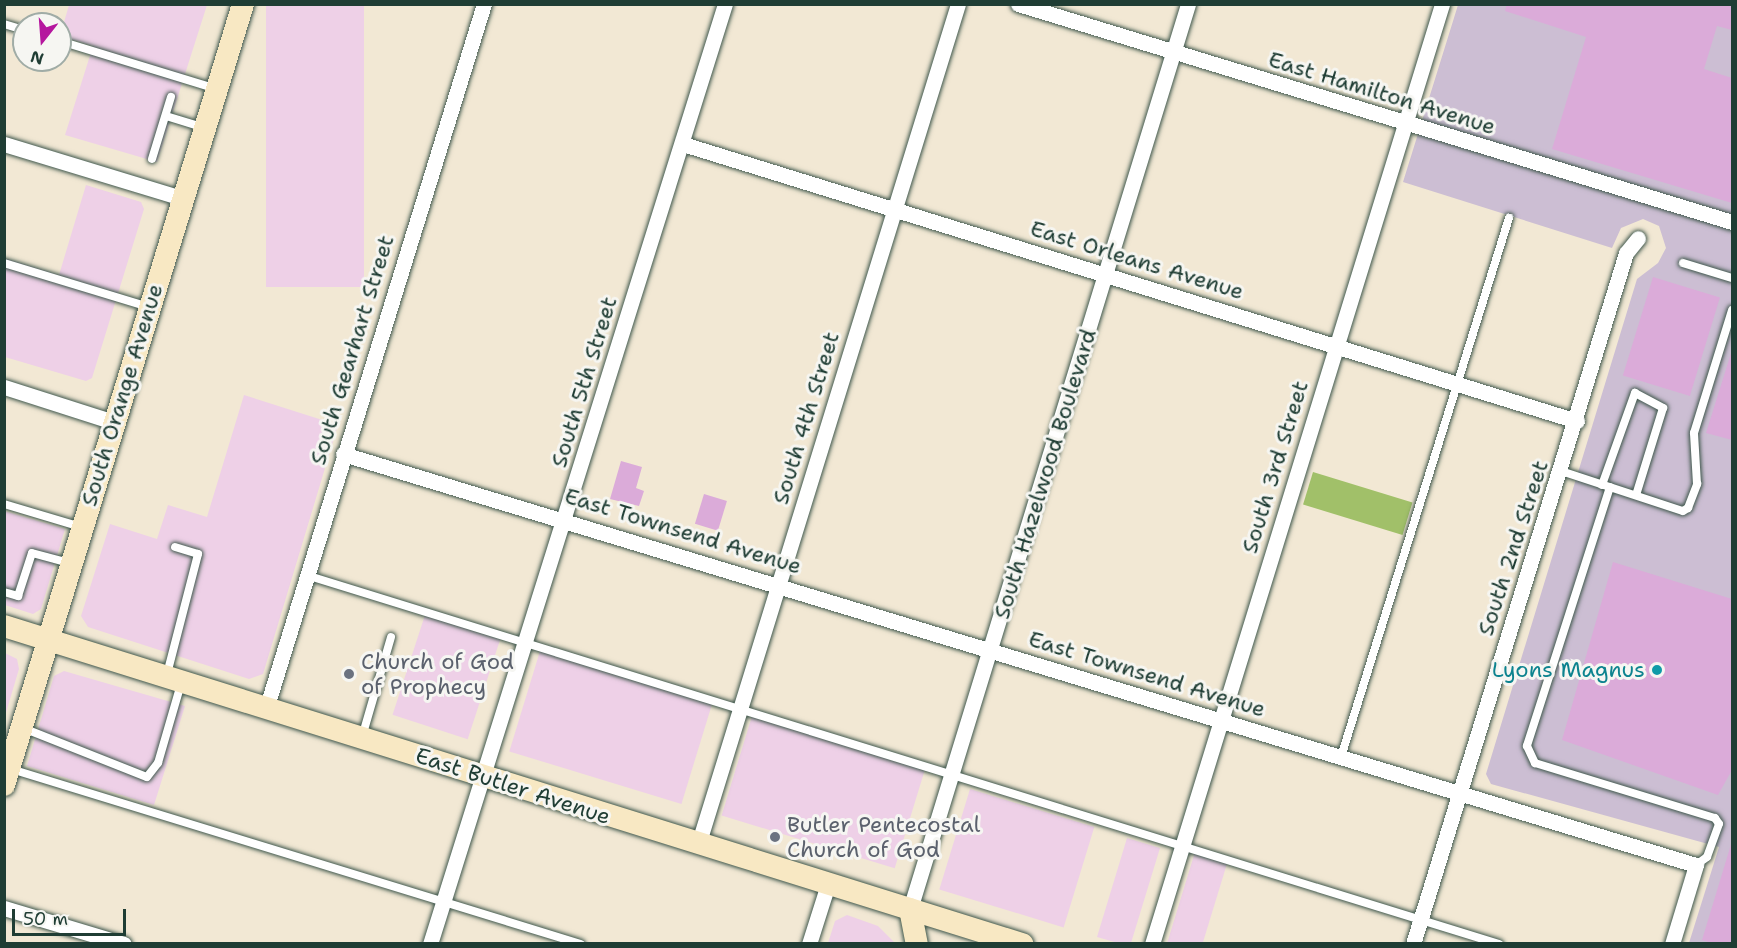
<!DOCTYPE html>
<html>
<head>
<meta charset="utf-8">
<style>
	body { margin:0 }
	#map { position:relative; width:1737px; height:948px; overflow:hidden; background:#f2e8d4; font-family:"Shantell Sans",sans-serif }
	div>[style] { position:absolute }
	.built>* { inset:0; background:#eed0e7; transform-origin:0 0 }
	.industrial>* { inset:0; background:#ccbed3 }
	.green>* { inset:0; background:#a1c069; transform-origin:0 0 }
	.building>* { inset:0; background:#dbabd9; transform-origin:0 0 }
	.roads { filter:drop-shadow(0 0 2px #3f574c) drop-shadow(0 0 2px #3f574c) }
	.lane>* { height:8px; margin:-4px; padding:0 4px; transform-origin:4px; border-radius:4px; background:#fff }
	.street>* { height:15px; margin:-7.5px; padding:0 7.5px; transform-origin:7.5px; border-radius:7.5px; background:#fff }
	.secondary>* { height:22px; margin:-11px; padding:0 11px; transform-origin:11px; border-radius:11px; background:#f8e8c3 }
	.dots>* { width:16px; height:16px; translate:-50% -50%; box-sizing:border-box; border:3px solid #f6f6f2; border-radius:50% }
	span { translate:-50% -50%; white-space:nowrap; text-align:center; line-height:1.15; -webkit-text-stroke:6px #f6f6f2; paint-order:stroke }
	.street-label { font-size:22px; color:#1f3d34 }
	.worship-label { font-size:22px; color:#5b616d }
	.left { translate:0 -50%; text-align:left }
	.culture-label { font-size:22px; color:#0d838f }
	.right { translate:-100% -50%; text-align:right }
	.frame { position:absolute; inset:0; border:6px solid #1f3d34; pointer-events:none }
	.north { position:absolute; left:12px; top:12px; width:60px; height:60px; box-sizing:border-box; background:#f6f6f2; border:2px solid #a0aca6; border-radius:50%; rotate:197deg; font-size:16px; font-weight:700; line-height:24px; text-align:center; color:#1f3d34 }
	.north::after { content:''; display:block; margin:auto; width:21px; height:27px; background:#b5179e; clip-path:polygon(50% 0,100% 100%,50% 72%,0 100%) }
	.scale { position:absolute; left:12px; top:909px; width:114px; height:27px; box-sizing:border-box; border:3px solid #1f3d34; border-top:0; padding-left:8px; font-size:18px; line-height:21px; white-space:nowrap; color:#1f3d34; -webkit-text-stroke:4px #f6f6f2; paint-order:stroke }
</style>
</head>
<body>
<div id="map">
	<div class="built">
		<div style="clip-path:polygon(69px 5px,207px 5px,157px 162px,65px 135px,93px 46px,60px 36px)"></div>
		<div style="left:266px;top:5px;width:98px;height:282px"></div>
		<div style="clip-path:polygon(86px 185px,141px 202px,144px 209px,92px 378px,86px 381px,5px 357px,4px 258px,59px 275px)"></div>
		<div style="clip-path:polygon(244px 395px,338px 425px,263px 674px,249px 679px,88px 627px,81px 616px,110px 524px,157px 539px,168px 505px,207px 517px)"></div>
		<div style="clip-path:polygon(4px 511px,65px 529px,41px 609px,33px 614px,5px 605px)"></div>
		<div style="left:425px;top:615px;width:79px;height:105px;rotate:18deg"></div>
		<div style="left:540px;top:651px;width:180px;height:105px;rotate:17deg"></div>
		<div style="clip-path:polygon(5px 653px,17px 659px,19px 669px,5px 716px)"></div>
		<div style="clip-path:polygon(64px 671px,185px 706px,154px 805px,27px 766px,54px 676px)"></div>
		<div style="left:752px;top:716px;width:181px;height:104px;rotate:17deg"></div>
		<div style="left:970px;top:789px;width:130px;height:105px;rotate:17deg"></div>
		<div style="clip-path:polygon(1127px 838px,1160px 848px,1131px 943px,1118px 943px,1097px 937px)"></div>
		<div style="left:1195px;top:852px;width:34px;height:96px;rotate:17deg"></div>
		<div style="clip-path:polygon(847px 915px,878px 926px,895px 943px,828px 943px,835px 921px)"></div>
	</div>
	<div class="industrial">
		<div style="clip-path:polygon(1458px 5px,1732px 5px,1732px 943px,1689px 943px,1719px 847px,1491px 784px,1486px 774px,1637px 279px,1658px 263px,1666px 248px,1659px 226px,1643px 219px,1621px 228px,1612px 248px,1403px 182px)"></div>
	</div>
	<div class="green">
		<div style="left:1313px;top:472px;width:104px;height:34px;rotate:17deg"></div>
	</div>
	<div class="building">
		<div style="clip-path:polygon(1507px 4px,1732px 4px,1732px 30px,1717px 26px,1704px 69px,1732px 78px,1732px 203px,1552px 149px,1586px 37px,1505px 11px)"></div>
		<div style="left:1653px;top:277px;width:70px;height:103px;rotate:17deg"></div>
		<div style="clip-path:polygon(1732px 350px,1732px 440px,1706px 433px)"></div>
		<div style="clip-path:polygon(621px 461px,642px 467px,636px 488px,644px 491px,639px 506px,610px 499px)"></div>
		<div style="left:704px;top:494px;width:24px;height:31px;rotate:17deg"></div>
		<div style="clip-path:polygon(1613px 562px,1732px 599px,1732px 770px,1718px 795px,1562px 740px)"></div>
		<div style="clip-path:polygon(1732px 841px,1732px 944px,1714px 944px,1702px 940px)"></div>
	</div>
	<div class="roads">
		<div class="lane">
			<div style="left:4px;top:24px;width:21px;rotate:17deg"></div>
			<div style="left:60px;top:41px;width:161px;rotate:17deg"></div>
			<div style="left:166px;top:116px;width:38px;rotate:17deg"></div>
			<div style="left:152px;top:159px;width:65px;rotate:-73deg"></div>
			<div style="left:4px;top:263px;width:152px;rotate:16.9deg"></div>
			<div style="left:1683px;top:263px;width:51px;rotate:17deg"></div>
			<div style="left:1561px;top:471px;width:128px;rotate:18.2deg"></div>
			<div style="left:1683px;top:511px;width:6px;rotate:-31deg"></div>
			<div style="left:1688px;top:508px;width:26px;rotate:-69deg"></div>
			<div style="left:1697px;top:484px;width:51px;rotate:-93.4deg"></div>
			<div style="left:1694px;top:433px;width:129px;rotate:-72.8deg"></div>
			<div style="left:1602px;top:485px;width:98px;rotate:-70.3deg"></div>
			<div style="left:1635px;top:393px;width:32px;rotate:28deg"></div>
			<div style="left:1663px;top:408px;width:91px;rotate:107.2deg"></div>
			<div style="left:1610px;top:487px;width:272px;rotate:107.8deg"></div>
			<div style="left:1527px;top:746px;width:19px;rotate:65deg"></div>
			<div style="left:1535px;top:763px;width:188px;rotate:17deg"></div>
			<div style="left:1715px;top:818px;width:7px;rotate:56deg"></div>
			<div style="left:1719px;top:824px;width:35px;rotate:110deg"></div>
			<div style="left:1707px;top:857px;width:14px;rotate:144deg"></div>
			<div style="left:4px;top:504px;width:80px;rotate:16.6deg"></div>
			<div style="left:306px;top:575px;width:1249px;rotate:17.19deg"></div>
			<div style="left:4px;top:592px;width:15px;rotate:16deg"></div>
			<div style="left:18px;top:596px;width:45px;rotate:-72deg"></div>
			<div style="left:32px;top:553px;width:38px;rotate:15deg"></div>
			<div style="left:167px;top:674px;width:124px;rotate:-75.5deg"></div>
			<div style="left:198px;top:554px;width:24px;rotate:-163deg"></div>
			<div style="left:23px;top:728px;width:133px;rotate:21.6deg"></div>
			<div style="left:147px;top:777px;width:18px;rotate:-52deg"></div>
			<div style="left:158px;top:763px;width:82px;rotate:-73.8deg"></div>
			<div style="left:362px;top:737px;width:104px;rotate:-73.8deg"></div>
			<div style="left:1341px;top:757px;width:565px;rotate:-72.69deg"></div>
			<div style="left:11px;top:769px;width:596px;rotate:17.07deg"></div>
		</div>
		<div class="street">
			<div style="left:1018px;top:4px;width:747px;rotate:16.98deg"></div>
			<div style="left:4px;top:144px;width:186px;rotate:16.9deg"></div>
			<div style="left:683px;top:144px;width:936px;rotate:17.22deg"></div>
			<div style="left:4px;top:387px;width:115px;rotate:17.7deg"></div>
			<div style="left:343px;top:454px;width:1414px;rotate:16.9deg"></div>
			<div style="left:1696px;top:865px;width:83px;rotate:106.9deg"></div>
			<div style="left:266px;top:709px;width:738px;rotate:-72.82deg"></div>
			<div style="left:698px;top:845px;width:880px;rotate:-72.82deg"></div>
			<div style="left:4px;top:908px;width:125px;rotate:16.7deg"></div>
			<div style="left:910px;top:909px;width:947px;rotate:-72.92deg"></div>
			<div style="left:430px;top:944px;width:985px;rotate:-72.58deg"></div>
			<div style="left:809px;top:944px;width:63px;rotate:-72.4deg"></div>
			<div style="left:1152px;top:944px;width:984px;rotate:-72.85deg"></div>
			<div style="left:1413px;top:944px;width:723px;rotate:-72.87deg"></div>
			<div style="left:1626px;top:253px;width:19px;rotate:-51deg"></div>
		</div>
		<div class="secondary">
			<div style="left:4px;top:626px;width:1067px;rotate:17.35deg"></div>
			<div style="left:4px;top:785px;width:817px;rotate:-72.98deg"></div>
			<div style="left:910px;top:909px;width:36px;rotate:79deg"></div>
		</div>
	</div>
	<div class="dots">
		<div style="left:1657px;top:670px;background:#0f9aa8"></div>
		<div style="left:349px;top:674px;background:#6b7280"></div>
		<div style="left:775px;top:837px;background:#6b7280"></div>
	</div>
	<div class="street-label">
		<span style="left:1382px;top:93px;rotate:17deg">East Hamilton Avenue</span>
		<span style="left:1137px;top:260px;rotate:17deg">East Orleans Avenue</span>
		<span style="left:352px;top:350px;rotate:-73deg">South Gearhart Street</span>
		<span style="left:584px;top:382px;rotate:-73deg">South 5th Street</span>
		<span style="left:122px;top:395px;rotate:-73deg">South Orange Avenue</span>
		<span style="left:806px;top:418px;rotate:-73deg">South 4th Street</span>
		<span style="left:1275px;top:467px;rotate:-73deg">South 3rd Street</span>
		<span style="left:1045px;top:474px;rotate:-73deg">South Hazelwood Boulevard</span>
		<span style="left:683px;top:531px;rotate:17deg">East Townsend Avenue</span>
		<span style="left:1513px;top:548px;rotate:-72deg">South 2nd Street</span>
		<span style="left:1147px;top:674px;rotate:17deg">East Townsend Avenue</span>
		<span style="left:513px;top:786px;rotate:18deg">East Butler Avenue</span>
	</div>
	<div class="worship-label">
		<span class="left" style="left:361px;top:674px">Church of God<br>of Prophecy</span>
		<span class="left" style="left:787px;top:837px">Butler Pentecostal<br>Church of God</span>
	</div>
	<div class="culture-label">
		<span class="right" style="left:1645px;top:670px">Lyons Magnus</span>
	</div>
	<div class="frame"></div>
	<div class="north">N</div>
	<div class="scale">50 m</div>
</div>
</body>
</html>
